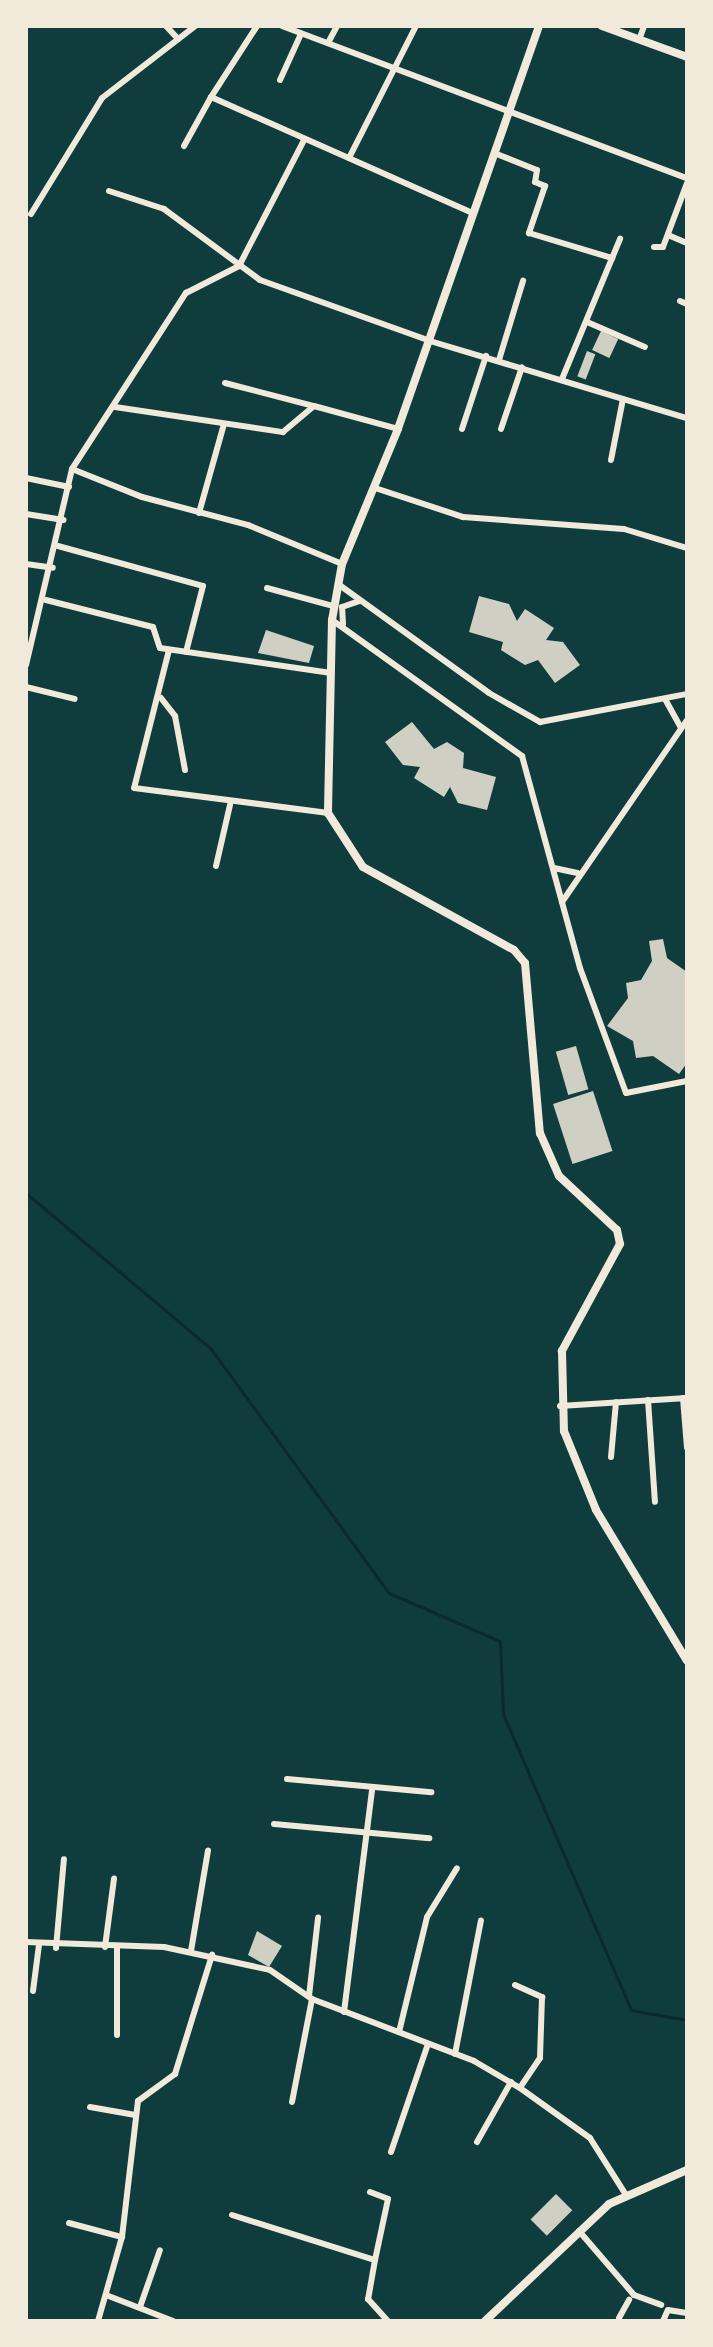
<!DOCTYPE html>
<html>
<head>
<meta charset="utf-8">
<style>
	body { margin:0 }
	#map { position:relative; width:713px; height:2347px; overflow:hidden; background:#0f3d3e; font-family:"Roboto Serif",serif }
	div>[style] { position:absolute }
	.stream>* { height:3px; margin:-1.5px; padding:0 1.5px; transform-origin:1.5px; border-radius:1.5px; background:#0a2a2b }
	.building>* { inset:0; background:#cfcfc3; transform-origin:0 0 }
	.minor>* { height:6px; margin:-3px; padding:0 3px; transform-origin:3px; border-radius:3px; background:#f1e9da }
	.secondary>* { height:8px; margin:-4px; padding:0 4px; transform-origin:4px; border-radius:4px; background:#f1e9da }
	span { translate:-50% -50%; white-space:nowrap; text-align:center; line-height:1.15; -webkit-text-stroke:7px #f1e9da; paint-order:stroke }
	.frame { position:absolute; inset:0; border:28px solid #f1e9da; pointer-events:none }
</style>
</head>
<body>
<div id="map">
	<div class="stream">
		<div style="left:26px;top:1193px;width:242px;rotate:40.1deg"></div>
		<div style="left:211px;top:1349px;width:302px;rotate:53.9deg"></div>
		<div style="left:389px;top:1593px;width:121px;rotate:23.4deg"></div>
		<div style="left:500px;top:1641px;width:73px;rotate:87.6deg"></div>
		<div style="left:503px;top:1714px;width:322px;rotate:66.6deg"></div>
		<div style="left:631px;top:2010px;width:57px;rotate:10.1deg"></div>
	</div>
	<div class="building">
		<div style="left:601px;top:331px;width:19px;height:21px;rotate:25deg"></div>
		<div style="left:587px;top:351px;width:9px;height:27px;rotate:21deg"></div>
		<div style="clip-path:polygon(479px 596px,509px 604px,517px 621px,525px 609px,554px 628px,546px 640px,563px 642px,580px 665px,555px 683px,538px 660px,525px 665px,501px 650px,503px 642px,469px 632px)"></div>
		<div style="clip-path:polygon(266px 630px,314px 646px,309px 663px,258px 653px)"></div>
		<div style="clip-path:polygon(412px 722px,434px 749px,447px 742px,464px 753px,463px 768px,496px 777px,487px 810px,458px 803px,450px 787px,444px 797px,414px 778px,420px 767px,403px 765px,385px 742px)"></div>
		<div style="clip-path:polygon(663px 939px,667px 958px,687px 972px,687px 1063px,679px 1074px,653px 1056px,636px 1058px,633px 1041px,607px 1026px,628px 998px,626px 983px,641px 980px,652px 961px,649px 941px)"></div>
		<div style="left:576px;top:1046px;width:45px;height:21px;rotate:74deg"></div>
		<div style="left:593px;top:1091px;width:63px;height:42px;rotate:72deg"></div>
		<div style="clip-path:polygon(257px 1931px,282px 1946px,269px 1967px,248px 1955px)"></div>
		<div style="left:556px;top:2194px;width:23px;height:36px;rotate:45deg"></div>
	</div>
	<div class="minor">
		<div style="left:166px;top:26px;width:18px;rotate:47deg"></div>
		<div style="left:257px;top:26px;width:85px;rotate:122.9deg"></div>
		<div style="left:211px;top:97px;width:283px;rotate:23.9deg"></div>
		<div style="left:282px;top:26px;width:433px;rotate:20.6deg"></div>
		<div style="left:639px;top:40px;width:15px;rotate:-70deg"></div>
		<div style="left:328px;top:43px;width:19px;rotate:-62deg"></div>
		<div style="left:280px;top:80px;width:51px;rotate:-65.5deg"></div>
		<div style="left:184px;top:146px;width:56px;rotate:-61.1deg"></div>
		<div style="left:494px;top:153px;width:46px;rotate:21.6deg"></div>
		<div style="left:537px;top:170px;width:12px;rotate:99deg"></div>
		<div style="left:535px;top:182px;width:11px;rotate:22deg"></div>
		<div style="left:545px;top:186px;width:50px;rotate:108.8deg"></div>
		<div style="left:529px;top:233px;width:87px;rotate:16.8deg"></div>
		<div style="left:349px;top:158px;width:148px;rotate:-63.1deg"></div>
		<div style="left:109px;top:191px;width:58px;rotate:18.1deg"></div>
		<div style="left:164px;top:209px;width:119px;rotate:36.5deg"></div>
		<div style="left:260px;top:280px;width:181px;rotate:19.7deg"></div>
		<div style="left:430px;top:341px;width:268px;rotate:16.7deg"></div>
		<div style="left:31px;top:214px;width:136px;rotate:-58.5deg"></div>
		<div style="left:102px;top:98px;width:118px;rotate:-37.7deg"></div>
		<div style="left:668px;top:235px;width:21px;rotate:23deg"></div>
		<div style="left:654px;top:247px;width:9px"></div>
		<div style="left:663px;top:247px;width:68px;rotate:-69.4deg"></div>
		<div style="left:680px;top:301px;width:8px;rotate:23deg"></div>
		<div style="left:587px;top:322px;width:63px;rotate:23.3deg"></div>
		<div style="left:499px;top:360px;width:83px;rotate:-73.1deg"></div>
		<div style="left:562px;top:379px;width:152px;rotate:-67.5deg"></div>
		<div style="left:225px;top:383px;width:92px;rotate:14.5deg"></div>
		<div style="left:115px;top:407px;width:170px;rotate:8.5deg"></div>
		<div style="left:283px;top:432px;width:40px;rotate:-40deg"></div>
		<div style="left:314px;top:406px;width:87px;rotate:15.3deg"></div>
		<div style="left:462px;top:429px;width:77px;rotate:-71.8deg"></div>
		<div style="left:501px;top:429px;width:65px;rotate:-71.3deg"></div>
		<div style="left:611px;top:460px;width:62px;rotate:-78.9deg"></div>
		<div style="left:72px;top:469px;width:75px;rotate:21.8deg"></div>
		<div style="left:142px;top:497px;width:110px;rotate:14.8deg"></div>
		<div style="left:248px;top:525px;width:102px;rotate:22.5deg"></div>
		<div style="left:26px;top:478px;width:44px;rotate:11.8deg"></div>
		<div style="left:375px;top:488px;width:93px;rotate:18.2deg"></div>
		<div style="left:463px;top:517px;width:161px;rotate:4.3deg"></div>
		<div style="left:624px;top:529px;width:66px;rotate:16.8deg"></div>
		<div style="left:199px;top:513px;width:92px;rotate:-74.3deg"></div>
		<div style="left:26px;top:514px;width:38px;rotate:9deg"></div>
		<div style="left:58px;top:546px;width:150px;rotate:15.4deg"></div>
		<div style="left:203px;top:586px;width:68px;rotate:104.4deg"></div>
		<div style="left:26px;top:564px;width:27px;rotate:8deg"></div>
		<div style="left:338px;top:584px;width:186px;rotate:35.8deg"></div>
		<div style="left:489px;top:693px;width:59px;rotate:29.6deg"></div>
		<div style="left:540px;top:722px;width:150px;rotate:-10.8deg"></div>
		<div style="left:267px;top:588px;width:68px;rotate:15.3deg"></div>
		<div style="left:46px;top:600px;width:110px;rotate:14.2deg"></div>
		<div style="left:153px;top:627px;width:22px;rotate:72deg"></div>
		<div style="left:160px;top:648px;width:173px;rotate:8.3deg"></div>
		<div style="left:332px;top:620px;width:234px;rotate:35.6deg"></div>
		<div style="left:522px;top:756px;width:220px;rotate:74.7deg"></div>
		<div style="left:580px;top:968px;width:133px;rotate:69.8deg"></div>
		<div style="left:626px;top:1093px;width:62px;rotate:-11.1deg"></div>
		<div style="left:343px;top:624px;width:17px;rotate:-93deg"></div>
		<div style="left:342px;top:607px;width:18px;rotate:-19deg"></div>
		<div style="left:169px;top:650px;width:142px;rotate:104.2deg"></div>
		<div style="left:134px;top:788px;width:196px;rotate:7.3deg"></div>
		<div style="left:26px;top:665px;width:201px;rotate:-76.8deg"></div>
		<div style="left:72px;top:469px;width:210px;rotate:-57.1deg"></div>
		<div style="left:186px;top:293px;width:59px;rotate:-27deg"></div>
		<div style="left:239px;top:266px;width:142px;rotate:-62.7deg"></div>
		<div style="left:26px;top:687px;width:50px;rotate:13.8deg"></div>
		<div style="left:161px;top:698px;width:23px;rotate:52deg"></div>
		<div style="left:175px;top:716px;width:55px;rotate:79.5deg"></div>
		<div style="left:665px;top:699px;width:33px;rotate:61deg"></div>
		<div style="left:216px;top:866px;width:63px;rotate:-77.1deg"></div>
		<div style="left:554px;top:868px;width:24px;rotate:12deg"></div>
		<div style="left:562px;top:902px;width:221px;rotate:-55.5deg"></div>
		<div style="left:683px;top:1398px;width:50px;rotate:85.4deg"></div>
		<div style="left:648px;top:1400px;width:102px;rotate:86.1deg"></div>
		<div style="left:560px;top:1406px;width:127px;rotate:-3.6deg"></div>
		<div style="left:611px;top:1457px;width:55px;rotate:-84.8deg"></div>
		<div style="left:287px;top:1779px;width:145px;rotate:5.2deg"></div>
		<div style="left:274px;top:1824px;width:156px;rotate:5.2deg"></div>
		<div style="left:26px;top:1942px;width:138px;rotate:2.1deg"></div>
		<div style="left:164px;top:1947px;width:108px;rotate:12.2deg"></div>
		<div style="left:270px;top:1970px;width:51px;rotate:34.6deg"></div>
		<div style="left:312px;top:1999px;width:173px;rotate:20.9deg"></div>
		<div style="left:474px;top:2061px;width:53px;rotate:30.4deg"></div>
		<div style="left:520px;top:2088px;width:86px;rotate:35.5deg"></div>
		<div style="left:590px;top:2138px;width:67px;rotate:57.7deg"></div>
		<div style="left:117px;top:1946px;width:89px;rotate:90deg"></div>
		<div style="left:105px;top:1947px;width:69px;rotate:-82.5deg"></div>
		<div style="left:56px;top:1948px;width:89px;rotate:-84.9deg"></div>
		<div style="left:191px;top:1951px;width:102px;rotate:-80.4deg"></div>
		<div style="left:515px;top:1985px;width:30px;rotate:24deg"></div>
		<div style="left:542px;top:1997px;width:61px;rotate:91.9deg"></div>
		<div style="left:540px;top:2058px;width:36px;rotate:124deg"></div>
		<div style="left:33px;top:1991px;width:46px;rotate:-82.6deg"></div>
		<div style="left:309px;top:1996px;width:79px;rotate:-83.4deg"></div>
		<div style="left:344px;top:2012px;width:225px;rotate:-82.8deg"></div>
		<div style="left:399px;top:2032px;width:118px;rotate:-76.3deg"></div>
		<div style="left:427px;top:1917px;width:57px;rotate:-58.5deg"></div>
		<div style="left:455px;top:2054px;width:136px;rotate:-79deg"></div>
		<div style="left:292px;top:2102px;width:105px;rotate:-79deg"></div>
		<div style="left:90px;top:2107px;width:46px;rotate:10.1deg"></div>
		<div style="left:477px;top:2142px;width:69px;rotate:-60.5deg"></div>
		<div style="left:391px;top:2152px;width:114px;rotate:-71.1deg"></div>
		<div style="left:370px;top:2192px;width:19px;rotate:21deg"></div>
		<div style="left:388px;top:2199px;width:62px;rotate:102deg"></div>
		<div style="left:232px;top:2215px;width:150px;rotate:17.5deg"></div>
		<div style="left:375px;top:2260px;width:40px;rotate:100deg"></div>
		<div style="left:368px;top:2299px;width:30px;rotate:48deg"></div>
		<div style="left:69px;top:2223px;width:55px;rotate:14.8deg"></div>
		<div style="left:579px;top:2231px;width:84px;rotate:49.3deg"></div>
		<div style="left:634px;top:2295px;width:29px;rotate:20deg"></div>
		<div style="left:106px;top:2295px;width:72px;rotate:21.2deg"></div>
		<div style="left:140px;top:2307px;width:60px;rotate:-70.7deg"></div>
		<div style="left:619px;top:2318px;width:21px;rotate:-61deg"></div>
		<div style="left:98px;top:2321px;width:87px;rotate:-74.1deg"></div>
		<div style="left:122px;top:2237px;width:137px;rotate:-83.3deg"></div>
		<div style="left:138px;top:2101px;width:46px;rotate:-36.1deg"></div>
		<div style="left:175px;top:2074px;width:125px;rotate:-72.7deg"></div>
		<div style="left:663px;top:2321px;width:12px;rotate:-66deg"></div>
		<div style="left:668px;top:2310px;width:19px;rotate:9deg"></div>
	</div>
	<div class="secondary">
		<div style="left:539px;top:26px;width:427px;rotate:109.3deg"></div>
		<div style="left:398px;top:429px;width:146px;rotate:112.5deg"></div>
		<div style="left:342px;top:564px;width:57px;rotate:100.1deg"></div>
		<div style="left:332px;top:620px;width:193px;rotate:91.2deg"></div>
		<div style="left:328px;top:813px;width:64px;rotate:57.1deg"></div>
		<div style="left:363px;top:867px;width:172px;rotate:28.8deg"></div>
		<div style="left:514px;top:950px;width:17px;rotate:50deg"></div>
		<div style="left:525px;top:963px;width:171px;rotate:85deg"></div>
		<div style="left:540px;top:1133px;width:47px;rotate:66.2deg"></div>
		<div style="left:559px;top:1176px;width:79px;rotate:43deg"></div>
		<div style="left:617px;top:1230px;width:14px;rotate:78deg"></div>
		<div style="left:620px;top:1244px;width:122px;rotate:118.5deg"></div>
		<div style="left:562px;top:1351px;width:80px;rotate:88.6deg"></div>
		<div style="left:564px;top:1431px;width:85px;rotate:67.9deg"></div>
		<div style="left:596px;top:1510px;width:176px;rotate:58.9deg"></div>
		<div style="left:602px;top:26px;width:90px;rotate:20deg"></div>
		<div style="left:485px;top:2321px;width:170px;rotate:-43.3deg"></div>
		<div style="left:609px;top:2204px;width:85px;rotate:-23.6deg"></div>
	</div>
	<div class="frame"></div>
</div>
</body>
</html>
